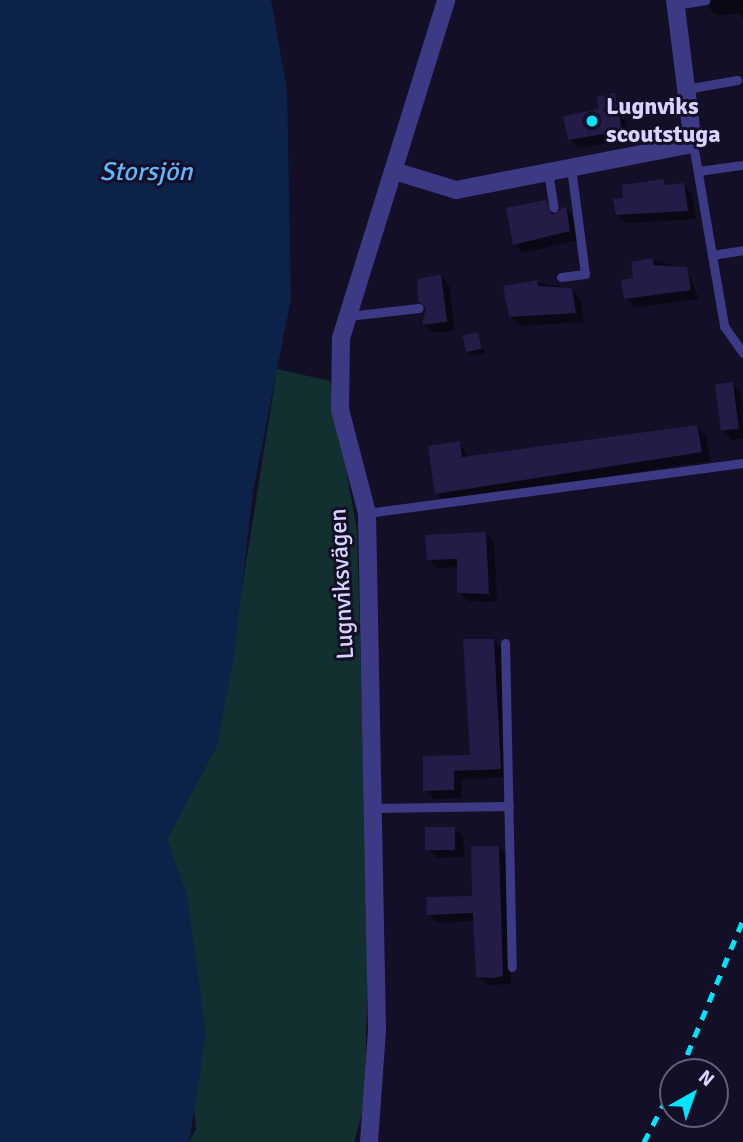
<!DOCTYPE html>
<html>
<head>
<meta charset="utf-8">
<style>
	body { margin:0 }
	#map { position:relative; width:743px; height:1142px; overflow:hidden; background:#130f26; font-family:Signika,sans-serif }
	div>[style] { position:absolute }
	.green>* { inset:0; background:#12302f }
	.water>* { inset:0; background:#0c2248 }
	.shadow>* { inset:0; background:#0007 }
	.building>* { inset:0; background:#241b47; transform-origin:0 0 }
	.lane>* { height:9px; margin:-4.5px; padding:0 4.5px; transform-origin:4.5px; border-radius:4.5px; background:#3d3a85 }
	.street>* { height:18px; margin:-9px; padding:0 9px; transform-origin:9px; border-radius:9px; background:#3d3a85 }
	.rail>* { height:5px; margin-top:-2.5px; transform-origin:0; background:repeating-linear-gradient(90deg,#00e5ff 0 10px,transparent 0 19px) }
	.dots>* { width:19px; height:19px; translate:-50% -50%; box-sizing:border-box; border:4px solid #130f26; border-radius:50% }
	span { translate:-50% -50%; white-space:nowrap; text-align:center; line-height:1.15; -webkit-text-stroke:6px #130f26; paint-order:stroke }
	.poi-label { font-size:24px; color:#d9d4ff; font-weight:700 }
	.left { translate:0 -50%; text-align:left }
	.street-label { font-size:24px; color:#d9d4ff }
	.water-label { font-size:26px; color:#62b6ff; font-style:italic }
	.north { position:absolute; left:659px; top:1058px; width:70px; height:70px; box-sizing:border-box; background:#130f26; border:2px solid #625e7d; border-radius:50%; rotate:40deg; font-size:19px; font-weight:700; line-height:28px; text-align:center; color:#d9d4ff }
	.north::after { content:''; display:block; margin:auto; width:24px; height:32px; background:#00e5ff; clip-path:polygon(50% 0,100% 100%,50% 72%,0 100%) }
</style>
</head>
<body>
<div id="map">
	<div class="green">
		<div style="clip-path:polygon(277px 369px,330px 381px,357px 530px,368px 924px,365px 1102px,354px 1142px,189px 1142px,196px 1129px,167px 839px,217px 745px)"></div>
	</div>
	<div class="water">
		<div style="clip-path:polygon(0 0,271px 0,287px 89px,291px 298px,253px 491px,234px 657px,217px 745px,167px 839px,187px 895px,206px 1034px,189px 1142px,0 1142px)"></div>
	</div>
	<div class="shadow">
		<div style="clip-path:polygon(711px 0,743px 0,743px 25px,741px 14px,717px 15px,708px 7px)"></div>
		<div style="clip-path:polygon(614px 95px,623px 104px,629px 139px,579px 148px,570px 139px)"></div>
		<div style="clip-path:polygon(683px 185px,692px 194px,696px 219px,626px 223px,617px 215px)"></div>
		<div style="clip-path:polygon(545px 202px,557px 216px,566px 209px,574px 217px,578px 240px,523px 253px,514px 244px)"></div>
		<div style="clip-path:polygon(652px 260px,686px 268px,699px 299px,635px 307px,626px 298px)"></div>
		<div style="clip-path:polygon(441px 276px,449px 285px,455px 330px,432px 333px,424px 324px)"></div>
		<div style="clip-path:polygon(537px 282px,571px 289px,580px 299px,584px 322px,520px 326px,511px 317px)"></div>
		<div style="clip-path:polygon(477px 334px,485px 353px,471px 355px,467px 351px)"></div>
		<div style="clip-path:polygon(733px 384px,741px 393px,743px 438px,732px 440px,723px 431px)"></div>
		<div style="clip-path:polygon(697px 427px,706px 435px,710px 461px,445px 502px,436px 493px,460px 443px,469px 458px)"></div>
		<div style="clip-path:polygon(486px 533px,494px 542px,497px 602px,468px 601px,459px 592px,458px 567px,437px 568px,429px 559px)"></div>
		<div style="clip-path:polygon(493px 640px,502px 649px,509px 777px,462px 779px,462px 798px,434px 799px,425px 790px,472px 757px)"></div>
		<div style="clip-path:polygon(454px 828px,463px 837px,464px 857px,437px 858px,428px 849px)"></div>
		<div style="clip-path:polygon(499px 847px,508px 856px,511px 984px,487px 985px,478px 976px,475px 921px,438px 923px,429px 915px,474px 897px)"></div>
	</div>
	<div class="building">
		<div style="clip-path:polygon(615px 93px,622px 131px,568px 140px,563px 116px,599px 109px,597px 97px)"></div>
		<div style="clip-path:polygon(664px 179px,664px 185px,684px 183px,688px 211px,616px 215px,613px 199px,623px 198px,622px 185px)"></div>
		<div style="clip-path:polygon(546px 200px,552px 215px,566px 206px,570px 231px,513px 245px,506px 208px)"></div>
		<div style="clip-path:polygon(652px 258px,654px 265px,687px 267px,691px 290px,624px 299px,621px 280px,633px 278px,631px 262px)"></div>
		<div style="clip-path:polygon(441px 274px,447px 322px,422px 325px,426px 308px,418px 301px,418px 279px)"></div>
		<div style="clip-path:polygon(537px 280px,538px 286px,572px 288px,576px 313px,509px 317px,503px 286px)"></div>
		<div style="left:478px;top:332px;width:17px;height:16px;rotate:77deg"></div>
		<div style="left:733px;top:382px;width:47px;height:18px;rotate:83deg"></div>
		<div style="clip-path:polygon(697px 425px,702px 452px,435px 494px,428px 446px,460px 441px,462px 457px)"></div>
		<div style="clip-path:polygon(486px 532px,489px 594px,457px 593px,457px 559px,427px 560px,425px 535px)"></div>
		<div style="clip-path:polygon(463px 639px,494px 639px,501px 769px,454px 771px,454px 790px,423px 791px,423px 756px,470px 755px)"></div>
		<div style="left:425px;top:827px;width:30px;height:23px"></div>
		<div style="clip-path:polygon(471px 846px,499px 846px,503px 976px,493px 978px,476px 977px,473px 913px,427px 915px,426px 897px,472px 896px)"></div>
	</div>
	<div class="lane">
		<div style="left:675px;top:5px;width:31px;rotate:-9deg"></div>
		<div style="left:686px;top:89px;width:52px;rotate:-10deg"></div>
		<div style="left:693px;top:144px;width:185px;rotate:80.3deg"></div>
		<div style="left:724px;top:326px;width:33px;rotate:55deg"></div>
		<div style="left:698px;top:171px;width:43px;rotate:-7.9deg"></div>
		<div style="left:548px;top:172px;width:36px;rotate:81deg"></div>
		<div style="left:712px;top:255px;width:31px;rotate:-9deg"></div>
		<div style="left:561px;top:277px;width:24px;rotate:-7deg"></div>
		<div style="left:585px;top:274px;width:108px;rotate:-97.5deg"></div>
		<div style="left:348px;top:316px;width:71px;rotate:-6.4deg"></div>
		<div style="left:367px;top:513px;width:379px;rotate:-7.6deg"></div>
		<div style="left:505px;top:643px;width:324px;rotate:88.8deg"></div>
		<div style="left:373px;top:808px;width:136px;rotate:-0.8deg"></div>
	</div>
	<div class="street">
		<div style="left:394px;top:171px;width:65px;rotate:17deg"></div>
		<div style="left:456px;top:190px;width:241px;rotate:-11deg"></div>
		<div style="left:693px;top:144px;width:145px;rotate:-97.1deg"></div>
		<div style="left:369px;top:1142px;width:112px;rotate:-85.9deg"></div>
		<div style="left:377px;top:1030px;width:517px;rotate:-91.11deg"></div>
		<div style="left:367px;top:513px;width:107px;rotate:-104.6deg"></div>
		<div style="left:340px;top:409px;width:71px;rotate:-89.2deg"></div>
		<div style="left:341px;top:338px;width:354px;rotate:-72.7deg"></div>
	</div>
	<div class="rail">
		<div style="left:680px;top:1072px;width:165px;rotate:-67.5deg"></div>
		<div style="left:644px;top:1142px;width:63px;rotate:-62.6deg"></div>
	</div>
	<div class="dots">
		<div style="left:592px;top:121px;background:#00e5ff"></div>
	</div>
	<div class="poi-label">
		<span class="left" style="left:606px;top:121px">Lugnviks<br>scoutstuga</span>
	</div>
	<div class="street-label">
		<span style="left:342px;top:584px;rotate:-93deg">Lugnviksvägen</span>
	</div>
	<div class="water-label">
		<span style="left:146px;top:173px">Storsjön</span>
	</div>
	<div class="north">N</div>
</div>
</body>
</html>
